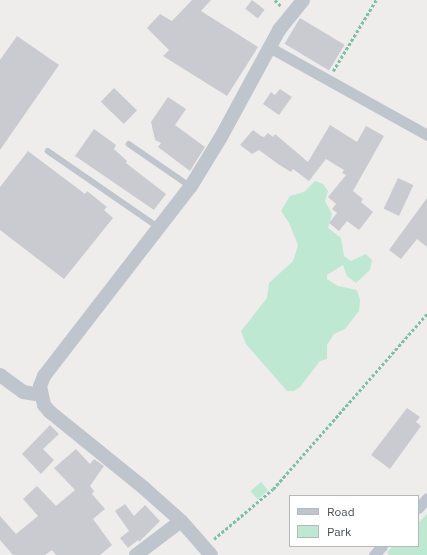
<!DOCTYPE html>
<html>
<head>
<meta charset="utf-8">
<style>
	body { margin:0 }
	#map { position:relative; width:427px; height:555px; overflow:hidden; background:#efecec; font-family:"IBM Plex Sans",sans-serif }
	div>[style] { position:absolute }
	.green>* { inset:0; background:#bfe8d2; transform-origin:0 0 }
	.building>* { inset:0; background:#cacbd0; transform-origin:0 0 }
	.path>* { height:2.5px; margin-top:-1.25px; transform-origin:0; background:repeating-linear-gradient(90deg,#7cc1a5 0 3px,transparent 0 5px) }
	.service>* { height:5.5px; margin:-2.75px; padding:0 2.75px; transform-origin:2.75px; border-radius:2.75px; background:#bfc5cd }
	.minor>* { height:11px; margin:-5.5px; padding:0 5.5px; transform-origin:5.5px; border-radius:5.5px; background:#bfc5cd }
	.tertiary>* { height:14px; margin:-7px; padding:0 7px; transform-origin:7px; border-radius:7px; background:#bfc5cd }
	span { translate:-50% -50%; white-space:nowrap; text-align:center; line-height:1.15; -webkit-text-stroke:3px #fff; paint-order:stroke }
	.legend { position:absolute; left:289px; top:495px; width:130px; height:52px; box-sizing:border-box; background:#fff; border:1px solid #b5b8bc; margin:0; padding:5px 7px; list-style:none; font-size:12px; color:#474e57 }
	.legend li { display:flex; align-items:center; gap:8px; height:20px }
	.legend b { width:20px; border:1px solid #b5b8bc }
</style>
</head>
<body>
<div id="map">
	<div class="green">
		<div style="clip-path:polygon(315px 181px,323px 184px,328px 191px,325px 201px,332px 214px,328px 228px,341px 238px,344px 256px,351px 261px,366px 254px,372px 260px,370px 270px,356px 283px,347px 276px,343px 265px,327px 275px,327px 279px,338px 286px,357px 290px,360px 300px,359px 311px,345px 329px,334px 334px,327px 345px,327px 359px,320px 361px,300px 387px,294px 391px,287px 391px,246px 344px,241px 331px,267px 298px,269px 283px,293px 261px,298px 245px,289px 223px,281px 211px,290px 196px,304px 192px)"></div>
		<div style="left:261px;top:482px;width:11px;height:14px;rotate:49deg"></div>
		<div style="clip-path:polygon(427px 514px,427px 555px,389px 555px,387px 552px,393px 546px,418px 546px,418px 523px)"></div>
	</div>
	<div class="building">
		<div style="clip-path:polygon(192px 0,211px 0,201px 11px,258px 47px,227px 96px,163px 56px,169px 50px,147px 28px,160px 14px,172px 21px)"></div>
		<div style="left:252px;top:0;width:16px;height:11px;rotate:38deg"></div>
		<div style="left:300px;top:18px;width:52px;height:30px;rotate:31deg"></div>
		<div style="clip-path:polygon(17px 36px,59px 65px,0 150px,0 60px)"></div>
		<div style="left:114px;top:88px;width:32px;height:19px;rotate:44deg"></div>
		<div style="clip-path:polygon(280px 89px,292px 97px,279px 115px,263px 104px,271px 92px,275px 95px)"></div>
		<div style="clip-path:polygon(168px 97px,186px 109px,175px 125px,205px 147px,190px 171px,158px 147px,161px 143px,155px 140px,151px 122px)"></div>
		<div style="clip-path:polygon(330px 125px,357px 142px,366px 126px,384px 136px,353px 191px,363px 199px,361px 202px,373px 212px,359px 230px,347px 221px,339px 231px,329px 223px,337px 213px,332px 209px,336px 204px,328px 197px,346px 175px,342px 173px,344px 170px,326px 159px,309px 181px,293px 169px,291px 172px,278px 164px,259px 150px,252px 154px,240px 145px,253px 130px,261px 136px,264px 137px,268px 133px,273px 137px,275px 134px,308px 162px)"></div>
		<div style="clip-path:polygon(94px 129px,116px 145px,114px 149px,127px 161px,126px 163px,166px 194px,154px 210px,75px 156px)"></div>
		<div style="clip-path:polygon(28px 151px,85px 194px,87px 191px,107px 207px,104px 210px,113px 218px,64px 279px,0 230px,0 187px)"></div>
		<div style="left:398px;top:178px;width:17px;height:34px;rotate:25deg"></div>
		<div style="clip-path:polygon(427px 198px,427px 247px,417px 239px,401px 259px,389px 250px)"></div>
		<div style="clip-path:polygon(407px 408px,420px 417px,416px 422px,421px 426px,390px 469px,371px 455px)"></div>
		<div style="clip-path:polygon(50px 425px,59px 434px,43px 449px,54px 460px,41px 474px,22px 454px)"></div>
		<div style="clip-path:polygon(76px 449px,90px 464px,94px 459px,104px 466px,90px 486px,94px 491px,92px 494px,105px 509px,93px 519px,112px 545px,100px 555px,56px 555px,52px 550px,45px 555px,13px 555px,0 540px,0 516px,16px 534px,38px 516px,23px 499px,37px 486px,56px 506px,75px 490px,54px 468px)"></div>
		<div style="clip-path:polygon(125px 504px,134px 516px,145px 505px,160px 521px,139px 542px,138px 540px,128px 548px,120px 538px,129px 531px,115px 511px)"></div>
	</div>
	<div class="path">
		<div style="left:275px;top:0;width:10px;rotate:45deg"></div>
		<div style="left:333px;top:71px;width:83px;rotate:-58.8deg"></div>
		<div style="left:214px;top:539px;width:77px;rotate:-40.3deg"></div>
		<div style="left:273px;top:489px;width:233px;rotate:-48.7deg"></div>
	</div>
	<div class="service">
		<div style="left:129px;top:144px;width:74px;rotate:34.5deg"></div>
		<div style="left:48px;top:151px;width:134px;rotate:34.6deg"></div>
	</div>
	<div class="minor">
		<div style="left:269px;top:47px;width:181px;rotate:29.1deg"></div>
		<div style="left:418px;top:508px;width:13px;rotate:-48deg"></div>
		<div style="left:374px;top:555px;width:12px;rotate:-48deg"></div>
	</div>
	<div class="tertiary">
		<div style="left:0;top:375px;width:29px;rotate:36deg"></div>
		<div style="left:23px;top:392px;width:18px;rotate:9deg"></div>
		<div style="left:136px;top:555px;width:56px;rotate:-37.1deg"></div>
		<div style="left:211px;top:555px;width:45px;rotate:-131.4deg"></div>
		<div style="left:181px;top:521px;width:50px;rotate:-138.3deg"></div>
		<div style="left:144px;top:488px;width:121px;rotate:-141deg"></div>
		<div style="left:50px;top:412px;width:9px;rotate:-131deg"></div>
		<div style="left:44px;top:405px;width:19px;rotate:-102deg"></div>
		<div style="left:40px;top:386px;width:11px;rotate:-68deg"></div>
		<div style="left:44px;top:376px;width:240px;rotate:-52.3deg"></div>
		<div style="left:191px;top:186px;width:57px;rotate:-58.5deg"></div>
		<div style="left:221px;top:137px;width:122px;rotate:-61.5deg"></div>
		<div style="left:279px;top:30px;width:38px;rotate:-51deg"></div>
	</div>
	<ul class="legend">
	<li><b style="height:5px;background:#bfc5cd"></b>Road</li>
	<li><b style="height:11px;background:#bfe8d2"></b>Park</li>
	</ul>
</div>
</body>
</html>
